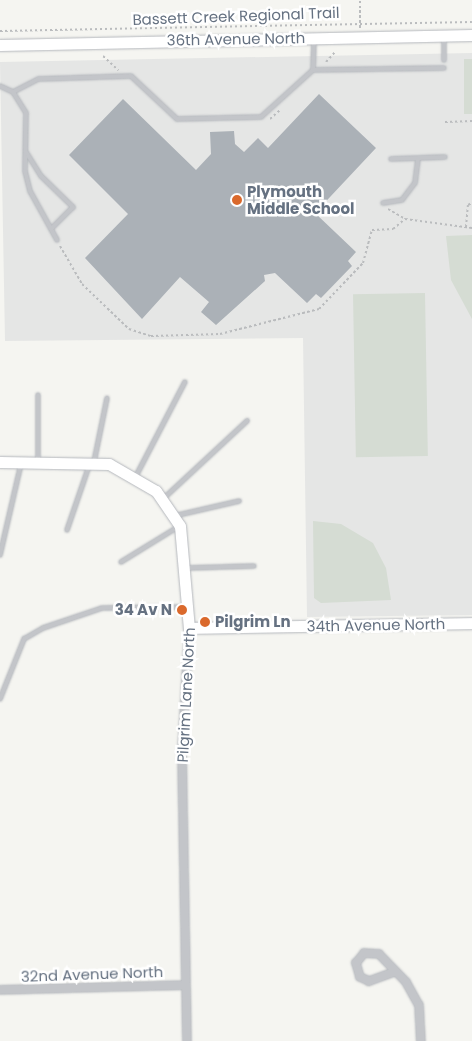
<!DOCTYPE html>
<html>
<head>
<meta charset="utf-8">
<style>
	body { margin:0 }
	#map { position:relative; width:472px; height:1041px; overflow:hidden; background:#f5f5f1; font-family:Poppins,sans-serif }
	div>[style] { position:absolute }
	.built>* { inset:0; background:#e5e6e5 }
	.green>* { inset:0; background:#d5dcd3; transform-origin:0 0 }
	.building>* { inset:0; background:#abb1b7 }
	.path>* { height:2px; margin-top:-1px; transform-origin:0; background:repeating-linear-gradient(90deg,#babcbe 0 2.5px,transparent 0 5px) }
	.roads { filter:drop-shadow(0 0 1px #b5b8bd) drop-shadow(0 0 1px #b5b8bd) }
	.lane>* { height:4px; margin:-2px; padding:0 2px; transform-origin:2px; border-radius:2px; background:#c3c5c9 }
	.street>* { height:8px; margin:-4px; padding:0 4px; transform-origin:4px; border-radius:4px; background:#c3c5c9 }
	.secondary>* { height:11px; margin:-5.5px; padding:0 5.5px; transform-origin:5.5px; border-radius:5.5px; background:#fff }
	.dots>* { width:14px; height:14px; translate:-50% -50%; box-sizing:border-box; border:2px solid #fff; border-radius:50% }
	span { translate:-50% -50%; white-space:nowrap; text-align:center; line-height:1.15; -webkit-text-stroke:5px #fff; paint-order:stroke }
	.street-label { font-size:15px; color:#657181 }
	.poi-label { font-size:15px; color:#657181; font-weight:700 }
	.left { translate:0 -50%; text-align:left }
	.right { translate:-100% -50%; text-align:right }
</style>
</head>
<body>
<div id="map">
	<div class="built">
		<div style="clip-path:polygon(472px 53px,472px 615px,307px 617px,303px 338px,5px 341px,0 62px)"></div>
	</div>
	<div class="green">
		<div style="left:472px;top:59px;width:55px;height:8px;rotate:90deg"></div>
		<div style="clip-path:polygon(472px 235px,472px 319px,451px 280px,446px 236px)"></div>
		<div style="left:425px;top:293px;width:163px;height:72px;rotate:89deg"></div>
		<div style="clip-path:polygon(313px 521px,341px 524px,373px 543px,386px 568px,391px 600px,321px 603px,314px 598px)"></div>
	</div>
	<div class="building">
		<div style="clip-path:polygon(319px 94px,376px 148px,315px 213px,356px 252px,348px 261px,352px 266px,321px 298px,316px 294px,307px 303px,275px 273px,264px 275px,265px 281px,216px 325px,201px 312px,209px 302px,180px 277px,142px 319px,85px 258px,128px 214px,69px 155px,123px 99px,196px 170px,211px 154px,210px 132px,234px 131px,235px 144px,244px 152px,258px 138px,268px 148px)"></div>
	</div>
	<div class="path">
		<div style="left:360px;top:28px;width:28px;rotate:-90deg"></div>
		<div style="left:0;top:31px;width:472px;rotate:-1.1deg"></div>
		<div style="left:103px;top:56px;width:21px;rotate:43deg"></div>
		<div style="left:326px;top:62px;width:15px;rotate:-48deg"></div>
		<div style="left:270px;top:119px;width:15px;rotate:-42deg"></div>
		<div style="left:445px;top:122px;width:27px;rotate:-2deg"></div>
		<div style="left:388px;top:209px;width:20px;rotate:30deg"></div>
		<div style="left:466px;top:227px;width:22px;rotate:-85deg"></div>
		<div style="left:468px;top:205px;width:4px;rotate:-27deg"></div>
		<div style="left:60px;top:246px;width:44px;rotate:59.9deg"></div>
		<div style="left:82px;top:284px;width:65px;rotate:43.8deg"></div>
		<div style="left:129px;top:329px;width:23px;rotate:18deg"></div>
		<div style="left:151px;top:336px;width:69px;rotate:-1.7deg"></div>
		<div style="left:220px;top:334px;width:102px;rotate:-14.2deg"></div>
		<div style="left:319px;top:309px;width:64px;rotate:-46.3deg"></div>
		<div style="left:363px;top:263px;width:34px;rotate:-75deg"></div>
		<div style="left:372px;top:230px;width:21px;rotate:-3deg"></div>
		<div style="left:393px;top:229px;width:16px;rotate:-40deg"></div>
		<div style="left:405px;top:219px;width:68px;rotate:7.7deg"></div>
	</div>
	<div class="roads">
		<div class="lane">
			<div style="left:444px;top:37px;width:23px;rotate:90deg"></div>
			<div style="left:313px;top:70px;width:30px;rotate:-88deg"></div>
			<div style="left:0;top:86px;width:14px;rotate:25deg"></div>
			<div style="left:13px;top:92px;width:25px;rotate:58deg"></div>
			<div style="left:26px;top:113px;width:58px;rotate:91deg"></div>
			<div style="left:25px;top:171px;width:21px;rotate:76deg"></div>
			<div style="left:30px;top:191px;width:56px;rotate:61.1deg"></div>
			<div style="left:13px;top:92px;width:29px;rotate:-27deg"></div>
			<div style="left:39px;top:79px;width:92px;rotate:-1.9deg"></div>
			<div style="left:131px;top:76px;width:63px;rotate:43.1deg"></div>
			<div style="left:177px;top:119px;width:84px;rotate:-1.4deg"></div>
			<div style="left:261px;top:117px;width:70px;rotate:-42.1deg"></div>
			<div style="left:313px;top:70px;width:131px;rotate:-0.9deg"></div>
			<div style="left:26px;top:152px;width:28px;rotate:58deg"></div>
			<div style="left:41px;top:176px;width:45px;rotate:44.1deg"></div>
			<div style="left:73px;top:207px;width:31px;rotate:135deg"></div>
			<div style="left:391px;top:159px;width:54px;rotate:-2.1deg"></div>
			<div style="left:383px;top:203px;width:19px;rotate:-9deg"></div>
			<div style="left:402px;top:200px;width:21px;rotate:-53deg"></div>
			<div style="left:415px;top:183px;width:24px;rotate:-83deg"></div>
			<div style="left:38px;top:395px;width:66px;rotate:90deg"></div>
			<div style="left:94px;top:462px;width:65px;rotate:-78.5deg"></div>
			<div style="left:136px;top:476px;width:106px;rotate:-62.5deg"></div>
			<div style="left:163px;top:499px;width:115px;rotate:-42.9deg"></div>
			<div style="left:174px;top:516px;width:67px;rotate:-13deg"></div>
			<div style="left:67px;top:530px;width:68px;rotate:-71deg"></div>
			<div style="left:0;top:555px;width:93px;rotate:-77deg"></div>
			<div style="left:121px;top:562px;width:67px;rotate:-31.6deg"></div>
			<div style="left:187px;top:568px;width:67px;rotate:-1.7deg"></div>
			<div style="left:0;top:699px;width:65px;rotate:-68.2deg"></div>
			<div style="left:24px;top:639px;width:22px;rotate:-30deg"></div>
			<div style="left:43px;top:628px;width:62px;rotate:-18.7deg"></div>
			<div style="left:102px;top:608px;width:83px;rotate:-0.7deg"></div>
		</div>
		<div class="street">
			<div style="left:394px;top:972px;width:27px;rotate:160deg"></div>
			<div style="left:369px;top:981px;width:10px;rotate:-156deg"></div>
			<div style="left:360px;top:977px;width:15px;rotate:-106deg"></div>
			<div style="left:356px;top:963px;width:13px;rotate:-51deg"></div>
			<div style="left:364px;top:953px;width:15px;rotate:4deg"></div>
			<div style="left:379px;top:954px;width:39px;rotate:46deg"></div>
			<div style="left:406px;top:982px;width:26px;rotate:61deg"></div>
			<div style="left:419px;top:1005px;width:36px;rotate:87deg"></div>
			<div style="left:0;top:990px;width:186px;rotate:-1.5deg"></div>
			<div style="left:187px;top:1041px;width:288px;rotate:-91deg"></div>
			<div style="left:182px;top:753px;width:125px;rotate:-86.8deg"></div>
		</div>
		<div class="secondary">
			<div style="left:0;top:45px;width:472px;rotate:-1.2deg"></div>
			<div style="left:0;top:462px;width:109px;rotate:1.1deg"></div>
			<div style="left:109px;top:464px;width:54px;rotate:29.9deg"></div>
			<div style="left:156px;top:491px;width:42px;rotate:55.6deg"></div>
			<div style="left:180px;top:526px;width:102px;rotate:85deg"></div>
			<div style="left:189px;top:628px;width:283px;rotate:-1deg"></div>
		</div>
	</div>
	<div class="dots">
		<div style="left:237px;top:200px;background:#da692c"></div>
		<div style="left:182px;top:610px;background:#da692c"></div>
		<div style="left:205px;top:622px;background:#da692c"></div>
	</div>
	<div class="street-label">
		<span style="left:236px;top:16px;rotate:-2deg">Bassett Creek Regional Trail</span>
		<span style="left:236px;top:39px;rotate:-1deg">36th Avenue North</span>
		<span style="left:376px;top:625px;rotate:-1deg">34th Avenue North</span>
		<span style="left:186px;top:695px;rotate:-87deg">Pilgrim Lane North</span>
		<span style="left:92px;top:974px;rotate:-2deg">32nd Avenue North</span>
	</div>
	<div class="poi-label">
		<span class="left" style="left:247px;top:200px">Plymouth<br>Middle School</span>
		<span class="right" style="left:172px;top:610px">34 Av N</span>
		<span class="left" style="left:215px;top:622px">Pilgrim Ln</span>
	</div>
</div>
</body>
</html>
